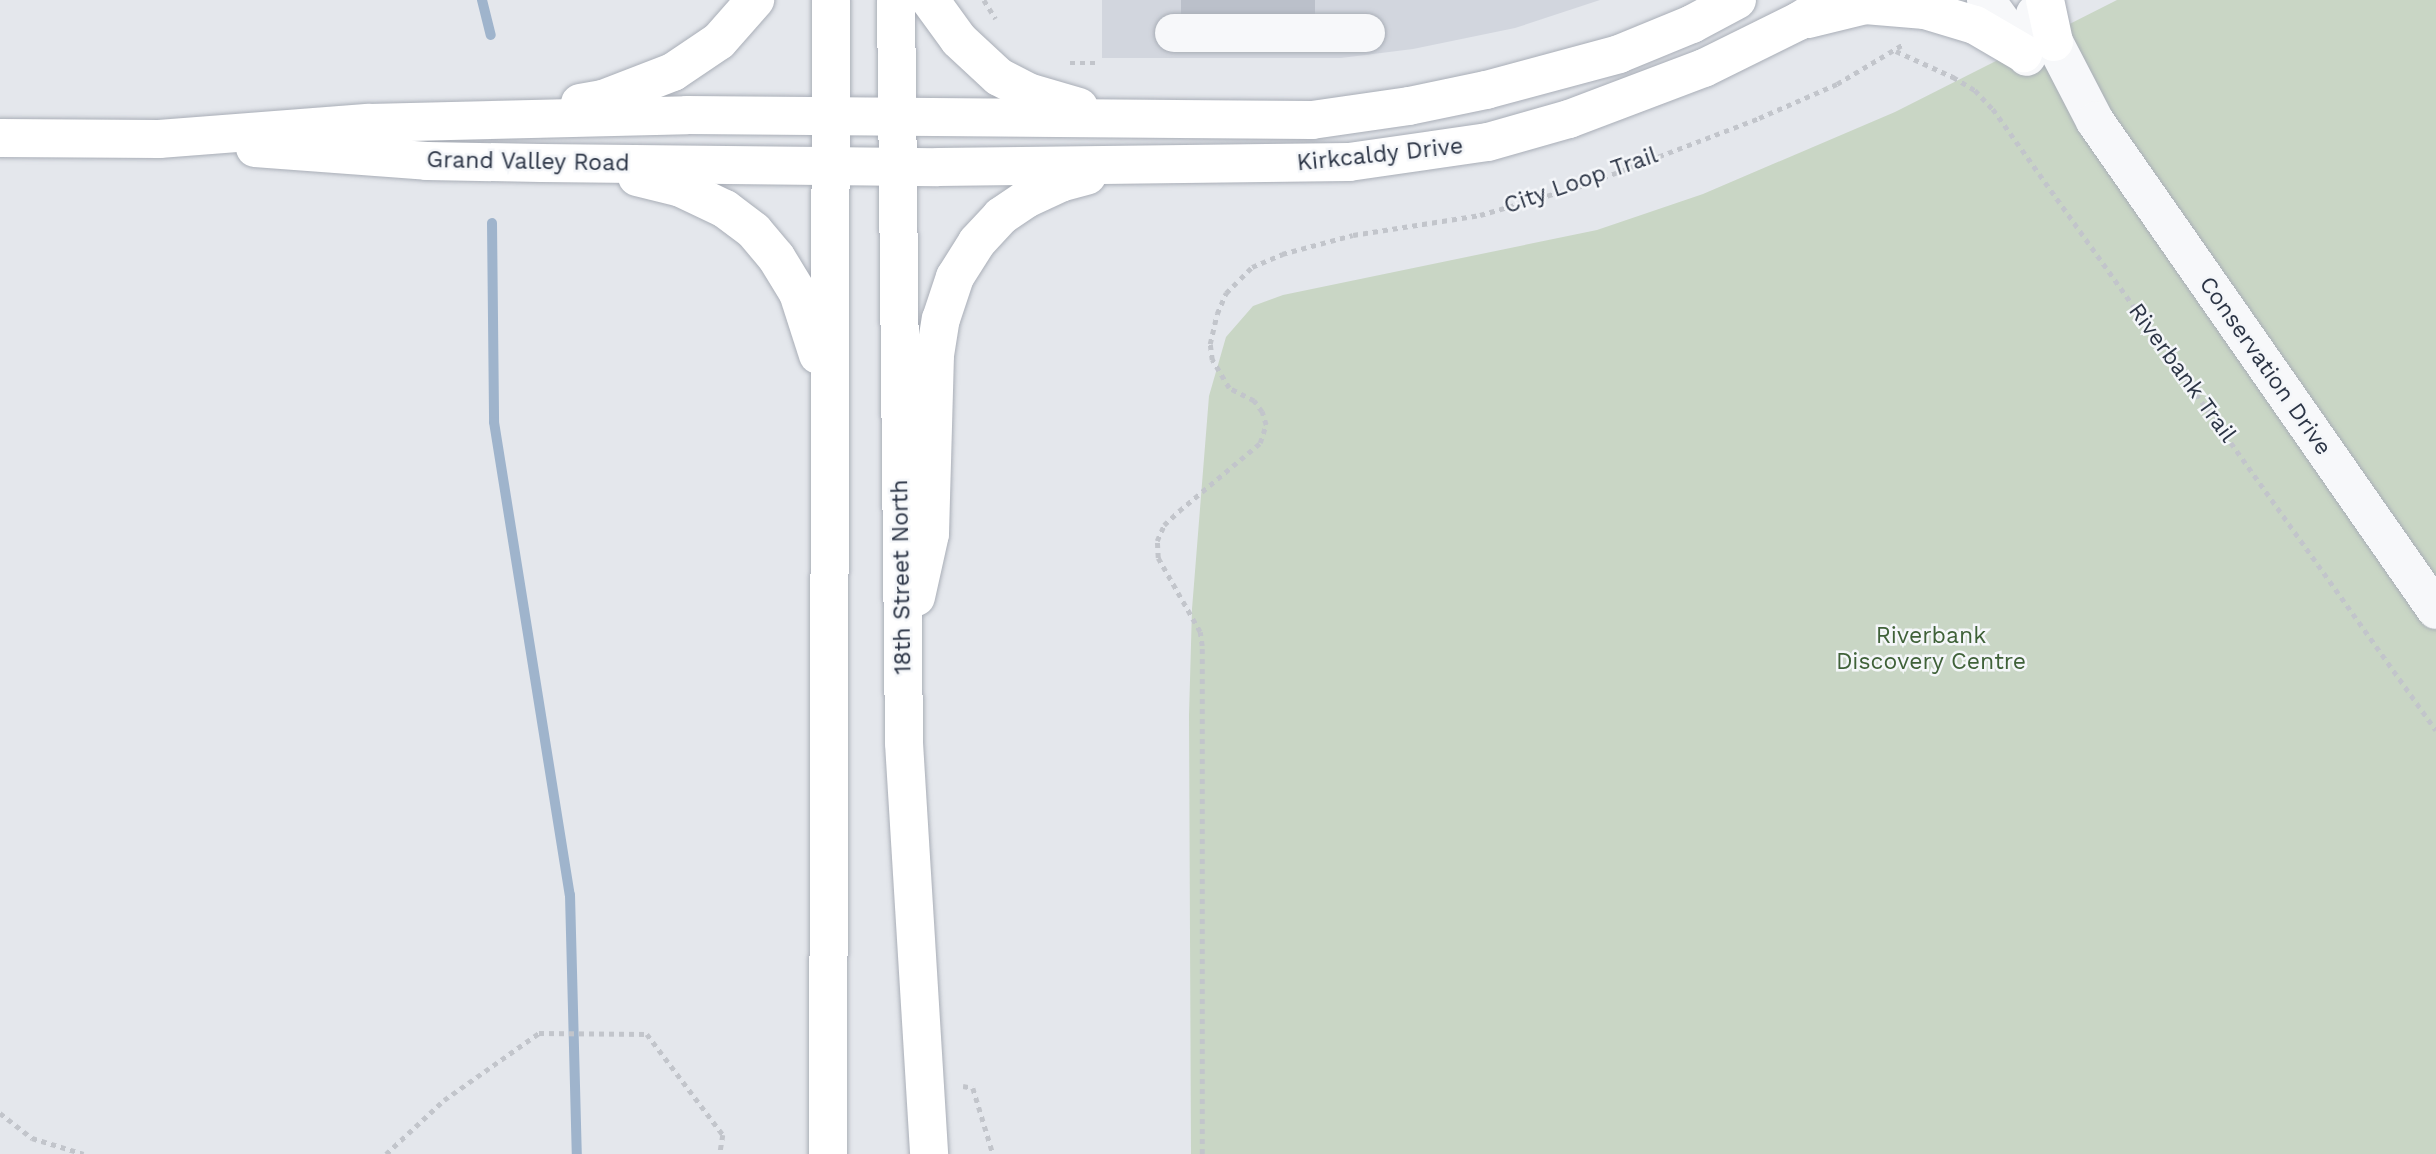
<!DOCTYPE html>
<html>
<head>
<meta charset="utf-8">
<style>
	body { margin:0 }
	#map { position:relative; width:2436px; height:1154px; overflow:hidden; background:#e4e7ec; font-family:"Work Sans",sans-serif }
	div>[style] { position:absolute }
	.built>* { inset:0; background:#d2d6de }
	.green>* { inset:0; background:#c9d6c5 }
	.stream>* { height:10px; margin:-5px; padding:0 5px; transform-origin:5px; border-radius:5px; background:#9fb4cc }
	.building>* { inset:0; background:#bbc0ca; transform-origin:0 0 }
	.path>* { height:4.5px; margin-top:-2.25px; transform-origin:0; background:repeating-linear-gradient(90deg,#c2c5cb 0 5px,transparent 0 10px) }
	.roads { filter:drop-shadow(0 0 2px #a9aeb7) drop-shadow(0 0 2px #a9aeb7) }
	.minor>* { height:38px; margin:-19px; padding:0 19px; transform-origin:19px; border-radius:19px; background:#f7f8fa }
	.major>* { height:38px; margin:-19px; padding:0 19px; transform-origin:19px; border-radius:19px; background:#fff }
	span { translate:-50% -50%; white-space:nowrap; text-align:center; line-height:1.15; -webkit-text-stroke:5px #f4f6f9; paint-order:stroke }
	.street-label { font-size:23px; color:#2b3445 }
	.park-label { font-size:23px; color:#3f6138 }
</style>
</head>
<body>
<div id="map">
	<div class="built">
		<div style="clip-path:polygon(1102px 0,1600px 0,1515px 28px,1413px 49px,1341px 58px,1102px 58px)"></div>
	</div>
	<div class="green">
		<div style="clip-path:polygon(2117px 0,2436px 0,2436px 1154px,1191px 1154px,1189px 715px,1192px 609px,1209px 396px,1226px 337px,1253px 306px,1283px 295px,1597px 230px,1703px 194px,1895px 112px)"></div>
	</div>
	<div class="stream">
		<div style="left:482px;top:0;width:36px;rotate:76deg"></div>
		<div style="left:492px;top:223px;width:199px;rotate:89.4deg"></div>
		<div style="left:494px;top:422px;width:479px;rotate:80.9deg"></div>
		<div style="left:570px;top:895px;width:259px;rotate:88.5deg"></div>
	</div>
	<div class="building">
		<div style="left:1181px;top:0;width:134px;height:14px"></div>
	</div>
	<div class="path">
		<div style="left:984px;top:0;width:22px;rotate:58deg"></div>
		<div style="left:1896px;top:51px;width:63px;rotate:24.5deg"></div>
		<div style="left:1953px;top:77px;width:26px;rotate:31deg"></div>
		<div style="left:1975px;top:90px;width:26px;rotate:47deg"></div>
		<div style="left:1993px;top:109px;width:763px;rotate:54.5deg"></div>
		<div style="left:1070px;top:63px;width:27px"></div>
		<div style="left:963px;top:1086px;width:10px;rotate:11deg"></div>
		<div style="left:973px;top:1088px;width:69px;rotate:73.1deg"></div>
		<div style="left:0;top:1113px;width:41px;rotate:38deg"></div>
		<div style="left:32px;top:1138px;width:54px;rotate:17.1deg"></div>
		<div style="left:386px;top:1154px;width:79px;rotate:-43deg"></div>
		<div style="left:444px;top:1100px;width:116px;rotate:-35.2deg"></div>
		<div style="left:539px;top:1033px;width:108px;rotate:0.5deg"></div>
		<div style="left:647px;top:1034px;width:126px;rotate:53deg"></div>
		<div style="left:723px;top:1135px;width:19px;rotate:99deg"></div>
		<div style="left:1202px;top:1154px;width:508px;rotate:-90deg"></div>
		<div style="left:1202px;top:646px;width:14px;rotate:-98deg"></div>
		<div style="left:1200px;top:632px;width:85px;rotate:-119.6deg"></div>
		<div style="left:1158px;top:558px;width:17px;rotate:-93deg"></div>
		<div style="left:1157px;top:541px;width:17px;rotate:-66deg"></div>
		<div style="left:1164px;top:525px;width:21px;rotate:-43deg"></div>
		<div style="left:1179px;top:511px;width:106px;rotate:-40deg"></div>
		<div style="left:1260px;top:443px;width:19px;rotate:-72deg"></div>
		<div style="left:1266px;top:425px;width:14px;rotate:-107deg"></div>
		<div style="left:1262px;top:412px;width:14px;rotate:-126deg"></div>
		<div style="left:1254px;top:401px;width:28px;rotate:-153deg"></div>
		<div style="left:1229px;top:388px;width:33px;rotate:-121deg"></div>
		<div style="left:1212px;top:360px;width:16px;rotate:-97deg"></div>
		<div style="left:1210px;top:344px;width:31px;rotate:-77deg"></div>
		<div style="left:1217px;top:314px;width:23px;rotate:-67deg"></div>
		<div style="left:1226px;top:293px;width:37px;rotate:-45deg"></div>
		<div style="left:1252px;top:267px;width:33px;rotate:-23deg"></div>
		<div style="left:1282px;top:254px;width:73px;rotate:-15deg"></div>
		<div style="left:1353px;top:235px;width:129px;rotate:-8.9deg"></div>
		<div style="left:1480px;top:215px;width:108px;rotate:-16.1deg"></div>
		<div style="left:1584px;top:185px;width:187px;rotate:-20.9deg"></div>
		<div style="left:1759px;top:118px;width:85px;rotate:-23.6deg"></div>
		<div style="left:1837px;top:84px;width:76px;rotate:-31deg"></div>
	</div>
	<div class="roads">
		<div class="minor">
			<div style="left:1986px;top:0;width:70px;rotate:54.3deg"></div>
			<div style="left:2035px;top:14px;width:34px;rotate:56deg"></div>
			<div style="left:2054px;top:42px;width:89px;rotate:62.6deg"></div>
			<div style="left:2095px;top:121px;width:596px;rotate:55.11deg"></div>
			<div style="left:1174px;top:33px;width:192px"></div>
		</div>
		<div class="major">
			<div style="left:896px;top:0;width:743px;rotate:89.38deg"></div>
			<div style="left:904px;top:743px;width:412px;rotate:86.5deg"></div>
			<div style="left:930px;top:0;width:49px;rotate:54.1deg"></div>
			<div style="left:959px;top:40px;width:54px;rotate:42.8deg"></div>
			<div style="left:999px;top:77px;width:36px;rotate:27deg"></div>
			<div style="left:1031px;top:93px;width:50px;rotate:16.3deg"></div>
			<div style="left:2045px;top:0;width:43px;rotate:77.9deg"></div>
			<div style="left:1808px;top:19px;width:59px;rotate:-13.8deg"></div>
			<div style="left:1865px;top:5px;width:60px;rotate:4.8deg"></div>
			<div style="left:1925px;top:10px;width:52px;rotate:16.7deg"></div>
			<div style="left:1975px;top:25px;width:56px;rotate:30.3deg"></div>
			<div style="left:580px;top:103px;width:23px;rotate:-10deg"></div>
			<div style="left:603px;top:99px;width:75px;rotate:-21.1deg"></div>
			<div style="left:673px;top:72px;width:55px;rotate:-34deg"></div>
			<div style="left:719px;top:41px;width:55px;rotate:-48.7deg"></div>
			<div style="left:0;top:138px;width:159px;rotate:0.4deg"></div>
			<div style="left:159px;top:139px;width:211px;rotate:-4.4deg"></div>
			<div style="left:369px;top:123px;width:318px;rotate:-1.4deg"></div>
			<div style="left:687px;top:115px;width:625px;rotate:0.46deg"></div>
			<div style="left:1312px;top:120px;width:98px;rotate:-8.2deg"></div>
			<div style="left:1409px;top:106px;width:79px;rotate:-11.7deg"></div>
			<div style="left:1486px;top:90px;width:138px;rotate:-15.1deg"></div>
			<div style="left:1619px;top:54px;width:79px;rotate:-22.3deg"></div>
			<div style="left:1692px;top:24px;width:51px;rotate:-28.1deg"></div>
			<div style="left:255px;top:148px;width:172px;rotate:4.3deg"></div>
			<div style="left:427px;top:161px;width:114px;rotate:1deg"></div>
			<div style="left:541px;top:163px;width:397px;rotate:0.6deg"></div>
			<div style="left:938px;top:167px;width:411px;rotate:-0.7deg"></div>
			<div style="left:1349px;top:162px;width:140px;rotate:-8.2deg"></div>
			<div style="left:1488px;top:142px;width:84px;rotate:-15.9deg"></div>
			<div style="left:1569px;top:119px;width:144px;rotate:-20.7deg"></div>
			<div style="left:1704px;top:68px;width:106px;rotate:-26.3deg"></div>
			<div style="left:1799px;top:21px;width:40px;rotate:-32deg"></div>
			<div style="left:637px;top:177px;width:45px;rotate:14deg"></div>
			<div style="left:681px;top:188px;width:49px;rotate:25.5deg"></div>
			<div style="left:725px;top:209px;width:36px;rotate:37deg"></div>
			<div style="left:754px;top:231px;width:34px;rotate:50deg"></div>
			<div style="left:776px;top:257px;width:42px;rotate:58.6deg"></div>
			<div style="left:798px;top:293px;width:65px;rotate:72.1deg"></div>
			<div style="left:916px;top:597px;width:65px;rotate:-77.5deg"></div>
			<div style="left:930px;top:534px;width:179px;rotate:-88.4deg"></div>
			<div style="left:935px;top:355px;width:36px;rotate:-81deg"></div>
			<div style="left:941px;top:319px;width:44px;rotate:-71.6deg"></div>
			<div style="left:955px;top:277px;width:41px;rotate:-57.8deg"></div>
			<div style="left:977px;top:242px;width:35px;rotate:-47deg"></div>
			<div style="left:1001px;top:216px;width:30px;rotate:-34deg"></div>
			<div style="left:1026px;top:199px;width:38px;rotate:-25deg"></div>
			<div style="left:1060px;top:183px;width:28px;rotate:-15deg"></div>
			<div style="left:828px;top:1154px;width:1154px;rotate:-89.85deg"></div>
		</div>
	</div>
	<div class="street-label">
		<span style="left:1380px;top:155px;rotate:-6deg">Kirkcaldy Drive</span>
		<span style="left:528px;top:162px;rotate:1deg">Grand Valley Road</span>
		<span style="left:1581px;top:181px;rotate:-19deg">City Loop Trail</span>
		<span style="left:2265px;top:366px;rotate:55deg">Conservation Drive</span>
		<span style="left:2182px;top:373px;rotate:54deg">Riverbank Trail</span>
		<span style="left:902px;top:577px;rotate:-91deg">18th Street North</span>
	</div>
	<div class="park-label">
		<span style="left:1931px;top:649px">Riverbank<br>Discovery Centre</span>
	</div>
</div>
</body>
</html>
